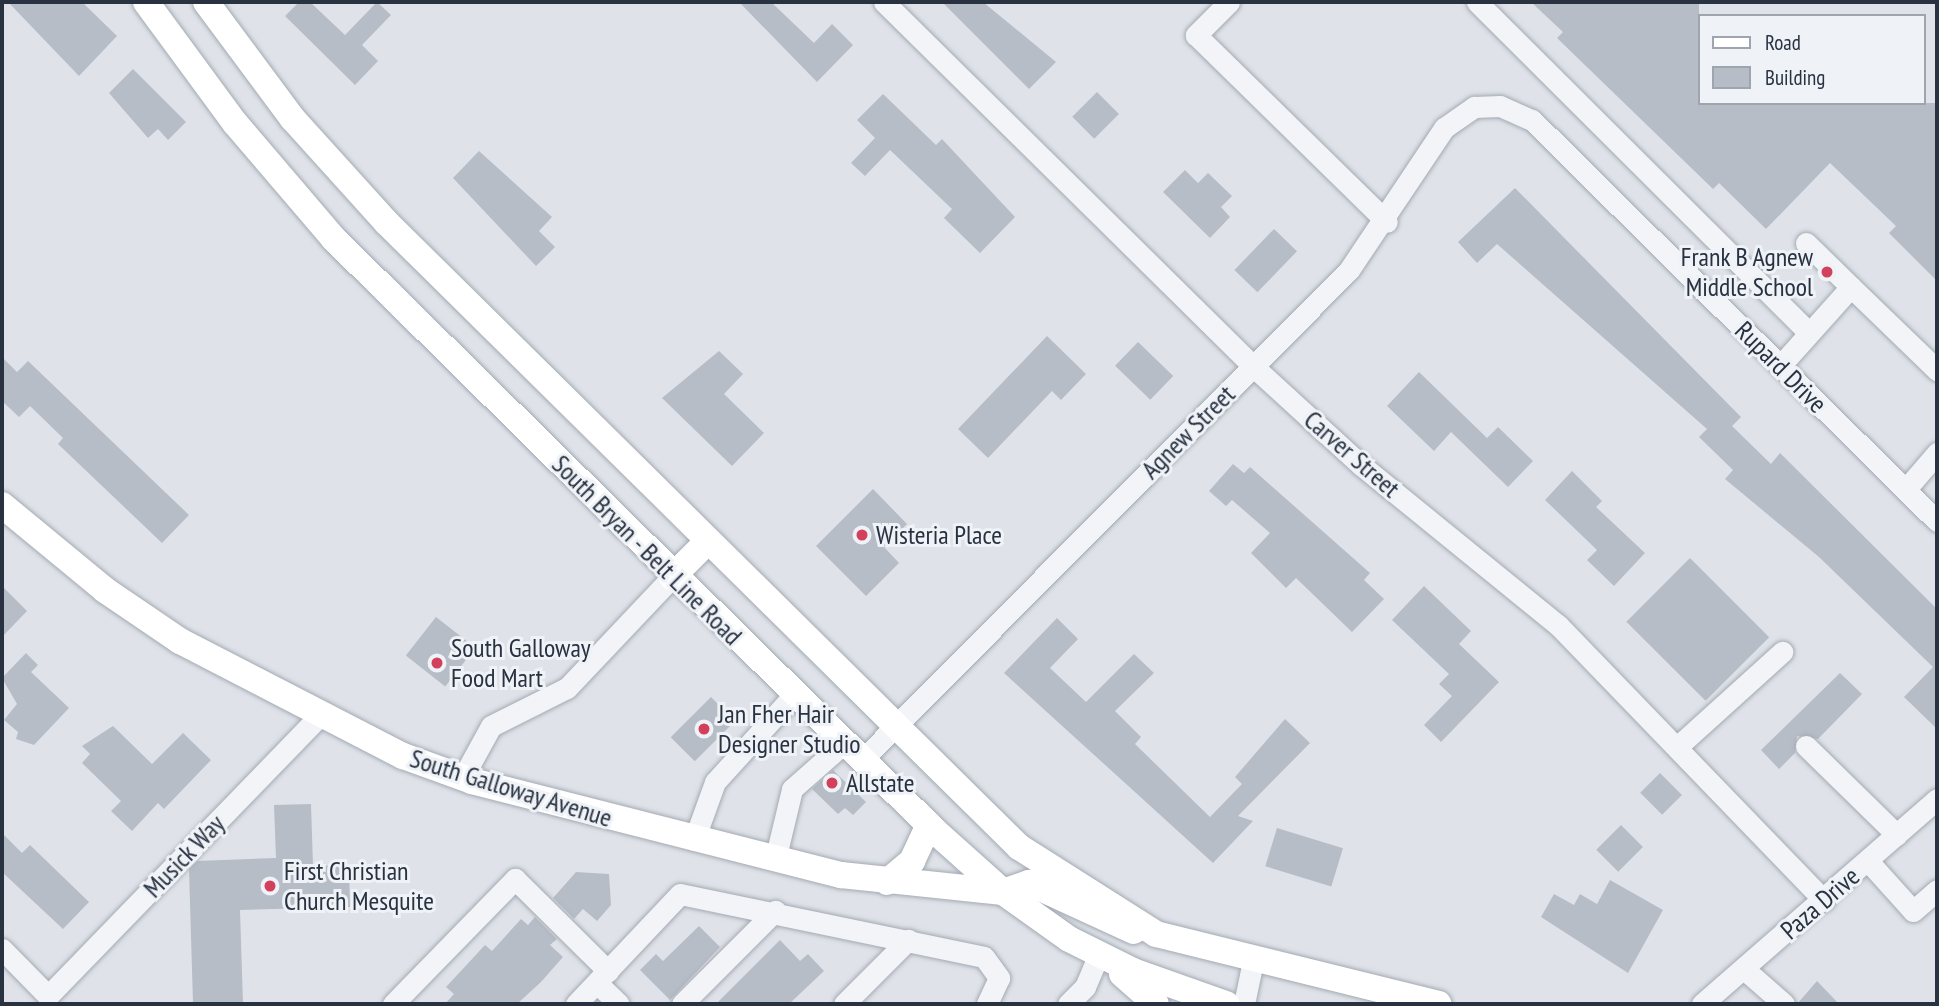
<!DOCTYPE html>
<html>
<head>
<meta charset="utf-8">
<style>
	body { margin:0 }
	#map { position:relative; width:1939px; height:1006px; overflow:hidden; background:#dfe3e9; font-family:"PT Sans Narrow",sans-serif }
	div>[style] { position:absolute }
	.building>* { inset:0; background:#b6bdc6; transform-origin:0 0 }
	.roads { filter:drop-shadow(0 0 2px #a4aab3) drop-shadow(0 0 2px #a4aab3) }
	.minor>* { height:21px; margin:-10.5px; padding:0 10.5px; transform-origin:10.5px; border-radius:10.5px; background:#f2f4f7 }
	.major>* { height:26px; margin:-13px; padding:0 13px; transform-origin:13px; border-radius:13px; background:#fff }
	.dots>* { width:19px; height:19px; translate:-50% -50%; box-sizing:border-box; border:4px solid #eff2f6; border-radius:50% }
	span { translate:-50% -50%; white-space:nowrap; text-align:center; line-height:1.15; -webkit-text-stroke:6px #eff2f6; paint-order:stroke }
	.poi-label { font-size:26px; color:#283241 }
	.right { translate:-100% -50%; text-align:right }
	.left { translate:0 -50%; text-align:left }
	.street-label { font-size:26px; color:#283241 }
	.frame { position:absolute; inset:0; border:4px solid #283241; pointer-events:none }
	.legend { position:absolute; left:1698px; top:14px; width:228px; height:91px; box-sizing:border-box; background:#eff2f6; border:2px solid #9fa5ae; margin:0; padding:9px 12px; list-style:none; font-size:21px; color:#283241 }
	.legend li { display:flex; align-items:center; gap:14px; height:35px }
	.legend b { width:35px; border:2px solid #9fa5ae }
</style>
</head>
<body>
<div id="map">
	<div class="building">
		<div style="clip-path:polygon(8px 2px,82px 2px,117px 36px,79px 76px)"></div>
		<div style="clip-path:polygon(299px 2px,310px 2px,345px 35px,377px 2px,391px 15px,362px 45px,378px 61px,355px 85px,285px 16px)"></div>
		<div style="clip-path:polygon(739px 2px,771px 2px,814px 43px,832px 24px,853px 45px,817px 82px)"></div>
		<div style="clip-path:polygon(942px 2px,983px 2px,1056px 62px,1029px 89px)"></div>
		<div style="clip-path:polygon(1531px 2px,1699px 2px,1699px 103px,1937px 103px,1937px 281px,1889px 233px,1896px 226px,1830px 163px,1766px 229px,1719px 183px,1713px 189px,1557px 38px,1563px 32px)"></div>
		<div style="clip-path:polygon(133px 69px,186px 122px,168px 140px,158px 129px,148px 138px,109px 93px)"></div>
		<div style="left:1097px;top:92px;width:31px;height:35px;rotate:45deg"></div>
		<div style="clip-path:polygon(883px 94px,936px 145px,942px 139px,1015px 217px,980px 253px,944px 218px,952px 209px,890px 150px,865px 176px,851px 163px,875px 138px,857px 120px)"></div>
		<div style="clip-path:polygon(479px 151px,552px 217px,539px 231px,555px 247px,536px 266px,453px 178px)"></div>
		<div style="clip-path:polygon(1185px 170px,1198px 183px,1208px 173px,1232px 196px,1221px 207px,1230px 217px,1210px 238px,1163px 192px)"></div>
		<div style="clip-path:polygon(1515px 188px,1741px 417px,1732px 426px,1771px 464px,1780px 453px,1937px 609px,1937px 729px,1904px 697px,1933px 667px,1819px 557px,1725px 479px,1733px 470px,1699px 437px,1707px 429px,1497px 244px,1477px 263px,1458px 242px)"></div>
		<div style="left:1274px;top:229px;width:32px;height:57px;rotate:44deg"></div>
		<div style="clip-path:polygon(1047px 336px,1086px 374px,1061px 400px,1052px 391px,988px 458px,958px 429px)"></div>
		<div style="left:1138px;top:342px;width:49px;height:33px;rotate:44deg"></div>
		<div style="clip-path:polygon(719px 351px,743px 374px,724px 394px,764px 433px,732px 466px,662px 398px)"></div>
		<div style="clip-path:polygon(2px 357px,17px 372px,28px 361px,189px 515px,162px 543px,58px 444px,63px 438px,30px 406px,19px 417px,2px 401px)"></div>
		<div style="clip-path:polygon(1419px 372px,1487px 438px,1498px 427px,1533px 461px,1508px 487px,1451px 432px,1434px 451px,1387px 406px)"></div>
		<div style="clip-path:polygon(1233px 464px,1244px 473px,1250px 467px,1370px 573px,1364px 580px,1384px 599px,1352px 632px,1296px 578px,1286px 588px,1251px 553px,1270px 533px,1232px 500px,1226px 506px,1209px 491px)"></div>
		<div style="clip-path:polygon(1572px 471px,1602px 501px,1596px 507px,1645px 553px,1614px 586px,1587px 560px,1597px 550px,1545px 500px)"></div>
		<div style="clip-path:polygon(873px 489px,907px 524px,884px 547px,899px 563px,866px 596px,816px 546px)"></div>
		<div style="left:1690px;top:558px;width:112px;height:90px;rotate:45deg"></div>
		<div style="clip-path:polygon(2px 586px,27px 611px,2px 637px)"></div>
		<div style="clip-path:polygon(1424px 586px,1471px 631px,1459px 644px,1499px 682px,1441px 742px,1424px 725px,1452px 696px,1439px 684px,1449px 674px,1392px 620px)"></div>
		<div style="left:436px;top:617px;width:50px;height:49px;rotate:38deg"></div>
		<div style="clip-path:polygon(1057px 618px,1078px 639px,1050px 668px,1086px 702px,1134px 654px,1154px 673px,1115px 711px,1141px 737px,1135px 744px,1210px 817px,1242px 784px,1235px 777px,1285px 719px,1310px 743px,1238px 816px,1253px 821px,1213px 863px,1004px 673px)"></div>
		<div style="clip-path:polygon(26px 653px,38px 665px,31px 672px,69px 708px,34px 745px,16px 739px,18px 732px,4px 720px,17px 704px,2px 678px)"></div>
		<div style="clip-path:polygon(1840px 673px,1862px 694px,1818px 739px,1797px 736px,1795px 753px,1779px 769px,1761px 750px)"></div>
		<div style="left:711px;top:697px;width:34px;height:57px;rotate:45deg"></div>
		<div style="clip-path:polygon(113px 726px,152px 764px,183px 733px,211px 760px,164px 809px,158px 803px,132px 831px,111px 811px,121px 801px,82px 763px,90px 754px,82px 746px)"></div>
		<div style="clip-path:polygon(833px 770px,866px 802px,853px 815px,845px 808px,838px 814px,812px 789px)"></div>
		<div style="left:1660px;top:773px;width:31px;height:28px;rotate:45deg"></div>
		<div style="clip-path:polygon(311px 804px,313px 866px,349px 865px,350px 907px,240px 910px,243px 1004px,193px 1004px,189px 869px,197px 861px,276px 858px,274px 805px)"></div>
		<div style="left:1621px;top:825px;width:31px;height:35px;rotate:45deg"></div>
		<div style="left:1277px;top:828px;width:69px;height:40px;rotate:17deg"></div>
		<div style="clip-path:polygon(2px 833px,22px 853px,30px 845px,89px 902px,63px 929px,2px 872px)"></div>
		<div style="clip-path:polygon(576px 872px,609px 874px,611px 905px,597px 921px,583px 909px,574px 919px,553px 898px)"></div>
		<div style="clip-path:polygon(1610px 880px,1663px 910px,1628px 973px,1541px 917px,1554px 894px,1574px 905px,1580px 894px,1597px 904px)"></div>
		<div style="clip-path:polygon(535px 917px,557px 939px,550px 945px,563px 957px,541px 982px,517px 1004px,445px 1004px,454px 994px,446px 987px,485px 945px,492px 951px,521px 919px,528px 925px)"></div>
		<div style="clip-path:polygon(699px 926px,720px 947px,670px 1000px,640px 970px,656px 954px,663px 961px)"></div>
		<div style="clip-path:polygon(780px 940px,800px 961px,808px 954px,824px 971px,789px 1004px,716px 1004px)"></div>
		<div style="clip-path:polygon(1817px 981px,1839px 1004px,1797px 1004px)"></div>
	</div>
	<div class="roads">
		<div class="minor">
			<div style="left:884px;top:2px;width:520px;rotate:44.61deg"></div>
			<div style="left:1254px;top:367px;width:145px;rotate:42.5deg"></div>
			<div style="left:1361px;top:465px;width:254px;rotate:39.1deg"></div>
			<div style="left:1558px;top:625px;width:383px;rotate:46deg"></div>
			<div style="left:1229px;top:2px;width:47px;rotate:135deg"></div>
			<div style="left:1196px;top:35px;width:267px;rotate:44.4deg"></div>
			<div style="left:1477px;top:2px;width:467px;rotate:44.9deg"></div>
			<div style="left:1806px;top:243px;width:63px;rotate:44.4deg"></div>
			<div style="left:1780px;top:366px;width:106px;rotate:-48.1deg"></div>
			<div style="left:1851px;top:287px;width:120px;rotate:44deg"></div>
			<div style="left:1906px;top:489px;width:48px;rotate:-49.3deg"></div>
			<div style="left:1806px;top:746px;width:127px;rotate:44.4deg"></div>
			<div style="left:1677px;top:747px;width:142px;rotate:-42.1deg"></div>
			<div style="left:862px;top:760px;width:691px;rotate:-45.18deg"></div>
			<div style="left:1349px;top:270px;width:171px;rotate:-56.2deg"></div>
			<div style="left:1444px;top:128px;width:37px;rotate:-35deg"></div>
			<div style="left:1474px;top:107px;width:26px;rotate:-2deg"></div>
			<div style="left:1500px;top:106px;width:35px;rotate:24deg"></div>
			<div style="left:1532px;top:120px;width:570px;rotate:44.72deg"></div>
			<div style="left:463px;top:777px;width:58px;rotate:-61.2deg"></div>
			<div style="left:491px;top:726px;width:85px;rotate:-26.6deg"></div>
			<div style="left:567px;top:688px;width:153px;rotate:-46.6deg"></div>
			<div style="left:694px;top:840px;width:62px;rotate:-70.1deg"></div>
			<div style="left:715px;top:782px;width:118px;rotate:-47.8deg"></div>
			<div style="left:775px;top:860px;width:73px;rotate:-76.5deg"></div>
			<div style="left:792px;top:789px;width:69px;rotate:-41.5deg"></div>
			<div style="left:1868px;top:861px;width:67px;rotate:48deg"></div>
			<div style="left:1913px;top:911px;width:32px;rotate:-41deg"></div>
			<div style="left:2px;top:949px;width:66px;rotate:45.6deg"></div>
			<div style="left:48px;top:996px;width:390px;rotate:-45.9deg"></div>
			<div style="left:1744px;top:969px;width:53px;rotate:41.2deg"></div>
			<div style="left:597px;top:983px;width:30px;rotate:44deg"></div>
			<div style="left:393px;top:1004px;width:175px;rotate:-45.7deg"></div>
			<div style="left:515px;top:879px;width:131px;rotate:44.7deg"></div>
			<div style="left:576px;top:1004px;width:151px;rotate:-46.6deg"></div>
			<div style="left:680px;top:894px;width:310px;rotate:11.7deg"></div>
			<div style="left:984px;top:957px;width:26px;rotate:54deg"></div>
			<div style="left:999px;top:978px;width:29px;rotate:115deg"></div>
			<div style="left:682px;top:1004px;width:132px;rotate:-45deg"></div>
			<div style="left:844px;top:1004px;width:91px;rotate:-45deg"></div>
			<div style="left:1068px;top:1004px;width:24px;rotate:-45deg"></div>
			<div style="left:1085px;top:987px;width:34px;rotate:-67deg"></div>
			<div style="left:1244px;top:1004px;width:44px;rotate:-78.2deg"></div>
			<div style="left:1702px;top:1004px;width:312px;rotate:-41.1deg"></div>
		</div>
		<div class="major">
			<div style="left:146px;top:2px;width:150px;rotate:53.7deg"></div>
			<div style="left:235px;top:123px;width:153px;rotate:49.5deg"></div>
			<div style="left:334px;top:239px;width:845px;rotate:44.57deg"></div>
			<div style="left:936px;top:832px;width:90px;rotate:41.8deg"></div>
			<div style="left:1003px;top:892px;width:81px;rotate:35.5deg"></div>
			<div style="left:1069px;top:939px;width:72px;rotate:26.6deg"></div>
			<div style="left:1133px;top:971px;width:99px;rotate:19.5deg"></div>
			<div style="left:206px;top:2px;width:146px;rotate:53.4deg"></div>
			<div style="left:293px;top:119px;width:139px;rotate:47.9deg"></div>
			<div style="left:386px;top:222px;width:890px;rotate:44.64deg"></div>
			<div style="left:1019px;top:847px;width:162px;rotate:32.4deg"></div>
			<div style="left:1156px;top:934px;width:291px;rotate:13.9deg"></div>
			<div style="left:2px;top:505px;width:134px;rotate:39.5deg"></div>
			<div style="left:105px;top:590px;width:91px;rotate:34.2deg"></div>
			<div style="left:180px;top:641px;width:251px;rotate:27.3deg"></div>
			<div style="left:403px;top:756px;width:73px;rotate:19.9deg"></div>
			<div style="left:472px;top:781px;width:381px;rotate:14.3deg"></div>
			<div style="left:841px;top:875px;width:163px;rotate:6deg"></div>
			<div style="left:1003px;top:892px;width:28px;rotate:-19deg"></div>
			<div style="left:1029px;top:883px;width:115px;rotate:24.6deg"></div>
			<div style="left:672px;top:577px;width:49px;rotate:-45deg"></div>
			<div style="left:887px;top:882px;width:33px;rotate:-40deg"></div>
			<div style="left:912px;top:861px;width:40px;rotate:-65deg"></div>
			<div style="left:1122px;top:974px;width:45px;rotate:41.4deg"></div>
		</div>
	</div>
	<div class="dots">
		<div style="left:1827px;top:272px;background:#d2405c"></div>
		<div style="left:862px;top:535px;background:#d2405c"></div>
		<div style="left:437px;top:663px;background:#d2405c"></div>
		<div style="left:704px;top:729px;background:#d2405c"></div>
		<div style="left:832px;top:783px;background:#d2405c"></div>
		<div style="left:270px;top:886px;background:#d2405c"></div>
	</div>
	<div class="poi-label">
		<span class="right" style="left:1813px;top:272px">Frank B Agnew<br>Middle School</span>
		<span class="left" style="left:876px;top:535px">Wisteria Place</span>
		<span class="left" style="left:451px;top:663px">South Galloway<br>Food Mart</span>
		<span class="left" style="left:718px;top:729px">Jan Fher Hair<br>Designer Studio</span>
		<span class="left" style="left:846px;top:783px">Allstate</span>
		<span class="left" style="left:284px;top:886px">First Christian<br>Church Mesquite</span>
	</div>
	<div class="street-label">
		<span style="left:1781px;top:367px;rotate:45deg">Rupard Drive</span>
		<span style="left:1188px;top:432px;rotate:-45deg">Agnew Street</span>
		<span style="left:1352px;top:454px;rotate:41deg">Carver Street</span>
		<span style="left:647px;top:550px;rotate:45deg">South Bryan - Belt Line Road</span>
		<span style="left:511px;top:788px;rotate:17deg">South Galloway Avenue</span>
		<span style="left:184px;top:856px;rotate:-46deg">Musick Way</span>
		<span style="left:1820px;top:903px;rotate:-41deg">Paza Drive</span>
	</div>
	<div class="frame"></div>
	<ul class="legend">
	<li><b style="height:9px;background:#fff"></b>Road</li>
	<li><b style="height:19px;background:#b6bdc6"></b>Building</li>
	</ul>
</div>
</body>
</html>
